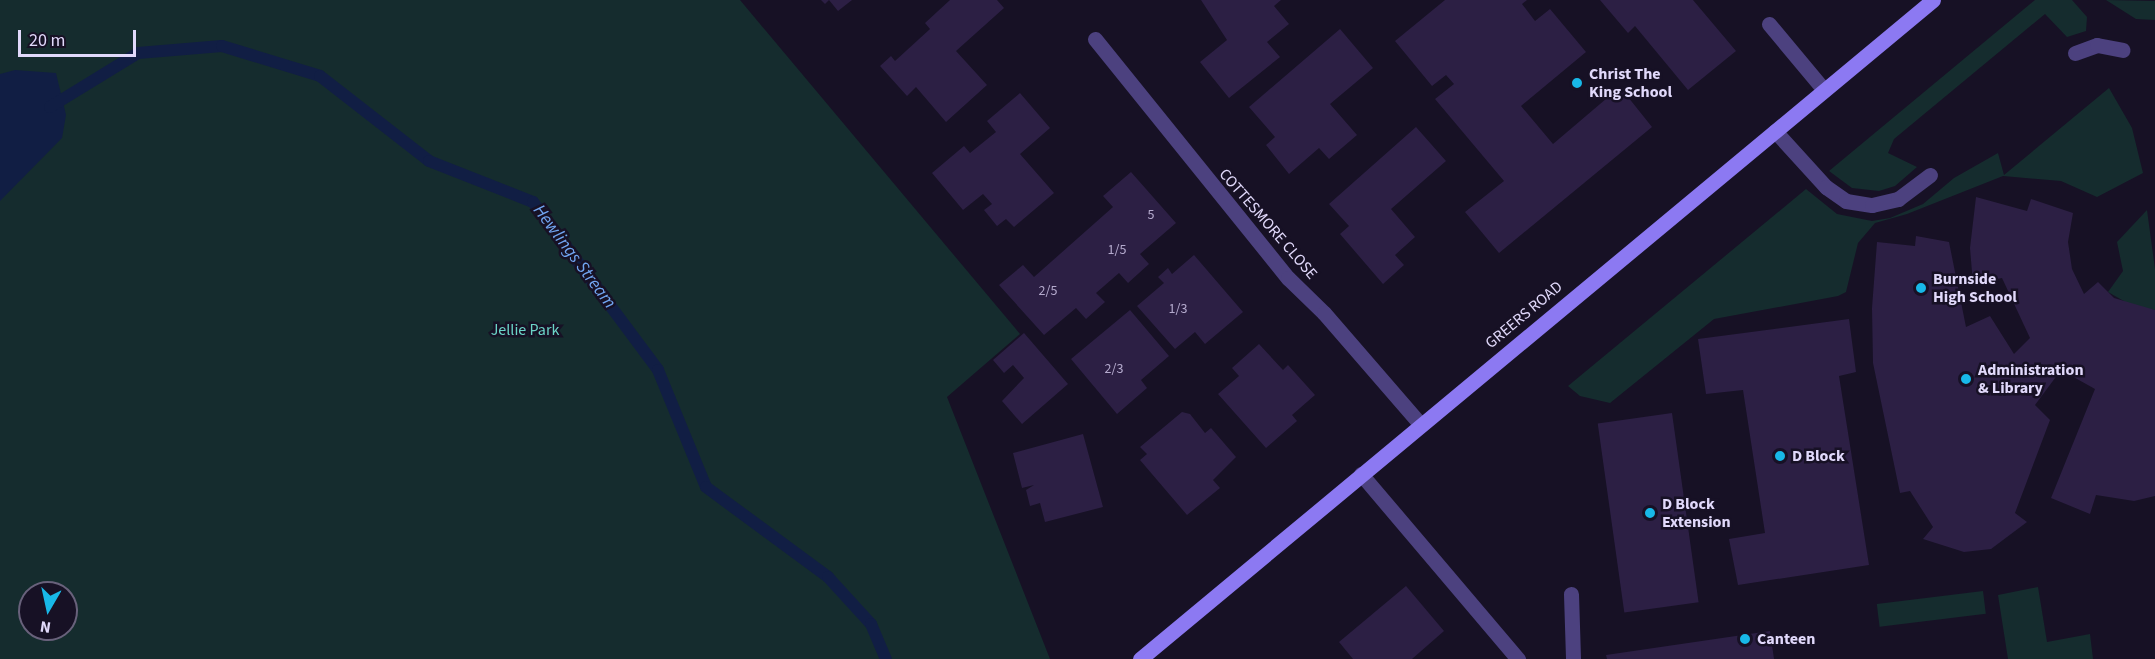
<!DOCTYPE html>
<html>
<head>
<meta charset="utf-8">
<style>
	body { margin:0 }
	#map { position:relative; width:2155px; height:659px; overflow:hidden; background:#171125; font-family:"Source Sans 3",sans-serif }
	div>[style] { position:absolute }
	.green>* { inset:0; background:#152c2e; transform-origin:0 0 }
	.water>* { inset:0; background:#111e44 }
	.stream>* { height:12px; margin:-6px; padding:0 6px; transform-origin:6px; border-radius:6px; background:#111e44 }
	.building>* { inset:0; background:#2c1f44; transform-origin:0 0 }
	.lane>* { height:15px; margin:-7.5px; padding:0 7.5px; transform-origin:7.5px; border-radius:7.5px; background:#4c417f }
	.street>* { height:15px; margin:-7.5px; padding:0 7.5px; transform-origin:7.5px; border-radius:7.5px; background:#4c417f }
	.secondary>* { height:15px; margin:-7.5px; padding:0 7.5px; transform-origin:7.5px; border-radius:7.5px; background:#8c79f2 }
	.dots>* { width:16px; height:16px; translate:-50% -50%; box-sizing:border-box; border:3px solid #171125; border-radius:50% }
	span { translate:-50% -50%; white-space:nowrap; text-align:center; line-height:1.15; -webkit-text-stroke:5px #171125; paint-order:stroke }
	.number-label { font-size:14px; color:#b4aacd }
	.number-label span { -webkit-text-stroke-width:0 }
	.poi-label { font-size:16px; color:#e1d9fb; font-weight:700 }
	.left { translate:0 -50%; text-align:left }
	.street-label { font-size:16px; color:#e1d9fb }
	.park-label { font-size:16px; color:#6cd5c8 }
	.water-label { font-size:18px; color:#71a5f1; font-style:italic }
	.north { position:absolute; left:18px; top:581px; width:60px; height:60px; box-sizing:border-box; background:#171125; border:2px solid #68617b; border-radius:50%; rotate:189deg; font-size:16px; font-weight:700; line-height:24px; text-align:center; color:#e1d9fb }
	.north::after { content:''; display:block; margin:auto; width:21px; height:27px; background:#18b8e8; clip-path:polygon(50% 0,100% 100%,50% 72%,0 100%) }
	.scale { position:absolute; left:18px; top:30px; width:118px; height:27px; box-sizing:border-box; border:3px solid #e1d9fb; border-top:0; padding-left:8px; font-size:18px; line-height:21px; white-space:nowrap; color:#e1d9fb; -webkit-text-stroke:4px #171125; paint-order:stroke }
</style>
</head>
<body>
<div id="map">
	<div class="green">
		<div style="clip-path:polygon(evenodd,0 0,740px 0,1020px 334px,947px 397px,1050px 659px,0 659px,0 0,30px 593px,66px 593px,66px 629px,30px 629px,30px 593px)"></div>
		<div style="clip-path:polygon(2035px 0,2072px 0,2087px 17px,2086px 31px,2067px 37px,2045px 14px,1894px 139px,1888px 153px,1917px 167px,1895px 186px,1879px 191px,1852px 188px,1829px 171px)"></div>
		<div style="clip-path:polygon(2106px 0,2155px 1px,2155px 20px,2136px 19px)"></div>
		<div style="clip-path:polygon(2109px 88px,2132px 128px,2143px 173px,2097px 197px,2061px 181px,2003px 176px,1907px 214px,1875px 223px,1858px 243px,1846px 292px,1838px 296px,1714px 319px,1610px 403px,1580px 396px,1568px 386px,1806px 189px,1837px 214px,1872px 221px,1890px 218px,1923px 204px,1954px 178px,1998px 153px,2004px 175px)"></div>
		<div style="clip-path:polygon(2147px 210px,2155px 269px,2155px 310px,2136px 308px,2108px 292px,2123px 271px,2117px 242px)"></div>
		<div style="clip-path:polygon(2038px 587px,2047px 642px,2090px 634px,2093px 659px,2008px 659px,1998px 595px)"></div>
		<div style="left:1983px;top:591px;width:23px;height:107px;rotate:83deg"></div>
	</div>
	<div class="water">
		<div style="clip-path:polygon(15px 70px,56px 73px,66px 115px,62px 138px,0 201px,0 74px)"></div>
	</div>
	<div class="stream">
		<div style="left:50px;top:107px;width:103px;rotate:-31.5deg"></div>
		<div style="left:138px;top:53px;width:84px;rotate:-4.8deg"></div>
		<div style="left:222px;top:46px;width:102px;rotate:17deg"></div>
		<div style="left:320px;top:76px;width:138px;rotate:37.9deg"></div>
		<div style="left:429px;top:161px;width:112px;rotate:21.5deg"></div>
		<div style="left:533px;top:202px;width:209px;rotate:53.3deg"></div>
		<div style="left:658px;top:370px;width:126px;rotate:67.7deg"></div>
		<div style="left:706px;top:487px;width:152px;rotate:36.4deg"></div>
		<div style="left:828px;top:577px;width:64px;rotate:47.5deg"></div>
		<div style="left:871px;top:624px;width:38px;rotate:67deg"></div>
	</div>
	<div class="building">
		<div style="clip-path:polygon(821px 0,852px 0,838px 11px,829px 0,825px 4px)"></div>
		<div style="clip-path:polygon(950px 0,997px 0,1004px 8px,956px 51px,987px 85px,946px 122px,916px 87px,907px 96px,880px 66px,891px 56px,895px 61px,930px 29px,925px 23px)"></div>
		<div style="clip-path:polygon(1201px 0,1281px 0,1274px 6px,1289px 24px,1267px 42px,1280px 57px,1229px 98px,1200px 62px,1227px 40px)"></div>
		<div style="clip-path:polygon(1445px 0,1527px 0,1522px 4px,1535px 21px,1550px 9px,1586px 52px,1521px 106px,1553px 144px,1620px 87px,1652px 127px,1499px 253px,1465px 212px,1504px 181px,1435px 99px,1454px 84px,1446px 75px,1432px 86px,1395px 41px)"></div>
		<div style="clip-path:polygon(1600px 0,1693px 0,1736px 51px,1688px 90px,1635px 26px,1628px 33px)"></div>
		<div style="clip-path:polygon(1340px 29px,1373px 68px,1330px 104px,1357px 135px,1329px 159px,1319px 148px,1289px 174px,1266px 145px,1275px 137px,1249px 107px)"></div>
		<div style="clip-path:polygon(1020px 93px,1050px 128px,1020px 154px,1054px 193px,1014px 227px,1006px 219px,997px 226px,984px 210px,992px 204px,983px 194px,963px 210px,932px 173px,964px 146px,970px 153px,996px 132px,987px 121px)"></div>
		<div style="clip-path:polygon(1416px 127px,1446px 161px,1391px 209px,1415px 237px,1395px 255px,1404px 265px,1383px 284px,1340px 234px,1349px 226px,1329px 204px)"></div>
		<div style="clip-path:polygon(1131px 172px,1176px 223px,1140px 254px,1149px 264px,1128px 283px,1119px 273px,1096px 293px,1105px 302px,1086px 319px,1076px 308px,1044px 335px,999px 285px,1023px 265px,1034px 277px,1113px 207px,1103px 196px)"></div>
		<div style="clip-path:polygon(1976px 197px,2027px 211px,2031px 199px,2073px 213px,2068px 242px,2072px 269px,2084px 294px,2098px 282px,2114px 298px,2155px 310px,2155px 496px,2134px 501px,2096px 495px,2090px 514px,2051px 498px,2095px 389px,2061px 370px,2035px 405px,2050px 420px,2015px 513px,2027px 522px,1991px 549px,1964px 552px,1923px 539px,1933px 527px,1910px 491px,1900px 493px,1873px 363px,1872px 308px,1877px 242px,1915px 246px,1916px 236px,1949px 242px,1966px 327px,1990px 316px,2014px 354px,2030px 338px,2002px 278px,1973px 284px,1970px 248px)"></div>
		<div style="clip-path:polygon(1194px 255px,1243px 312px,1205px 344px,1195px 332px,1175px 349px,1137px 306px,1164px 283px,1158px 277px,1168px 268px,1172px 274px)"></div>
		<div style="clip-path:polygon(1130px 310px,1169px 356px,1141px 380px,1147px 388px,1117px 414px,1071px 359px)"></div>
		<div style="clip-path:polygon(1849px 319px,1856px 372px,1839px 376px,1869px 565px,1738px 585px,1729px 539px,1765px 533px,1743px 390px,1706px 394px,1698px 339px)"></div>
		<div style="clip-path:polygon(1024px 333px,1068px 384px,1022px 424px,1002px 401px,1024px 378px,1013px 365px,1004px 373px,993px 360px)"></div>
		<div style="clip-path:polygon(1259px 344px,1283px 370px,1288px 365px,1315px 395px,1292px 415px,1297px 421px,1266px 448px,1218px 394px,1239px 376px,1232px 368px)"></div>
		<div style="clip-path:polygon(1182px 412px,1190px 414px,1205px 433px,1211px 428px,1236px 457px,1213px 480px,1220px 488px,1187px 515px,1140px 460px,1147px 454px,1140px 447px)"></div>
		<div style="left:1672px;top:413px;width:191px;height:75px;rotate:82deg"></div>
		<div style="clip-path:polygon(1083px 434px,1103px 507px,1045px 522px,1040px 503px,1030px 506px,1026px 490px,1034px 485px,1022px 488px,1013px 453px)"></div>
		<div style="clip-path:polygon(1406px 586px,1444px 631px,1412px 659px,1353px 659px,1339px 642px)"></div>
		<div style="clip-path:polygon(1770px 631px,1774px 659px,1607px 659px,1606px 655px)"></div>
	</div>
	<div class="lane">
		<div style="left:1769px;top:24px;width:86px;rotate:50.2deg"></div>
		<div style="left:2075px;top:53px;width:23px;rotate:-20deg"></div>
		<div style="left:2097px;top:45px;width:26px;rotate:11deg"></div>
		<div style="left:1775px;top:131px;width:76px;rotate:47.7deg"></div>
		<div style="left:1826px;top:187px;width:24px;rotate:35deg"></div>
		<div style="left:1846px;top:201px;width:26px;rotate:9deg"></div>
		<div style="left:1872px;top:205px;width:27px;rotate:-13deg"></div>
		<div style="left:1898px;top:199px;width:40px;rotate:-37deg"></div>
		<div style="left:1361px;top:474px;width:243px;rotate:49.7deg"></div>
		<div style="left:1571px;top:594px;width:65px;rotate:88.2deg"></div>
	</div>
	<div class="street">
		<div style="left:1095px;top:39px;width:307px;rotate:51.1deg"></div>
		<div style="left:1288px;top:278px;width:50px;rotate:44.2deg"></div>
		<div style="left:1324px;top:313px;width:148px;rotate:49.1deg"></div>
	</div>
	<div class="secondary">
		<div style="left:1140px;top:659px;width:1031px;rotate:-39.73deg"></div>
	</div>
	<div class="dots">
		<div style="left:1577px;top:83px;background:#18b8e8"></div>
		<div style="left:1921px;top:288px;background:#18b8e8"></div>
		<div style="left:1966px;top:379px;background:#18b8e8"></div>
		<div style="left:1780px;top:456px;background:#18b8e8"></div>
		<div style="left:1650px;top:513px;background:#18b8e8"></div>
		<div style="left:1745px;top:639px;background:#18b8e8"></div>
	</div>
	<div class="number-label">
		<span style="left:1151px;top:215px">5</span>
		<span style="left:1117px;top:250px">1/5</span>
		<span style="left:1048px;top:291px">2/5</span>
		<span style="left:1178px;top:309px">1/3</span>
		<span style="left:1114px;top:369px">2/3</span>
	</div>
	<div class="poi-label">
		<span class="left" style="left:1589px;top:83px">Christ The<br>King School</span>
		<span class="left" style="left:1933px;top:288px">Burnside<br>High School</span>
		<span class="left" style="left:1978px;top:379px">Administration<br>&amp; Library</span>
		<span class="left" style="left:1792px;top:456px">D Block</span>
		<span class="left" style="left:1662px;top:513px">D Block<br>Extension</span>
		<span class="left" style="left:1757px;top:639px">Canteen</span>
	</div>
	<div class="street-label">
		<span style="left:1268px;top:224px;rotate:49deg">COTTESMORE CLOSE</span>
		<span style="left:1524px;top:315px;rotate:-40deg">GREERS ROAD</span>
	</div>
	<div class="park-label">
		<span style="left:525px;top:330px">Jellie Park</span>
	</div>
	<div class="water-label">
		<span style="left:574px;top:257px;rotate:53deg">Hewlings Stream</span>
	</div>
	<div class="north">N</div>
	<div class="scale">20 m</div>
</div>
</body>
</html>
